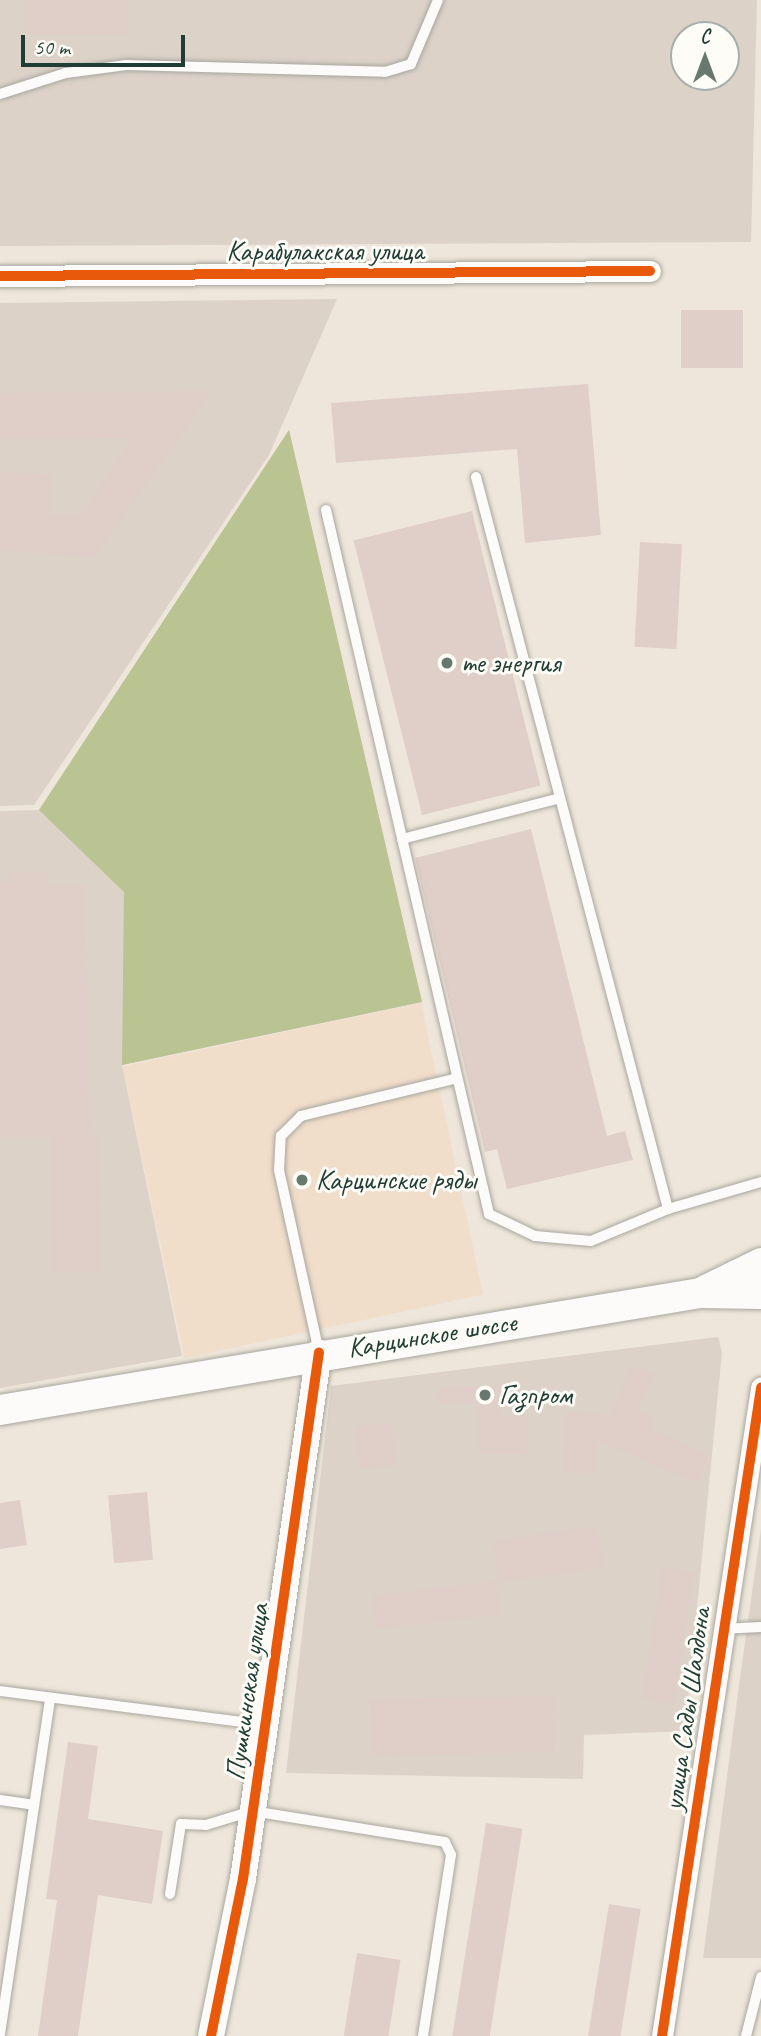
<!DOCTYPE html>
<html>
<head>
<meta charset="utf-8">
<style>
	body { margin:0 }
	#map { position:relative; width:761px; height:2036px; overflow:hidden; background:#eee6da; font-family:Caveat,sans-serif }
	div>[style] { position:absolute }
	.built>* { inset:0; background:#f0ddca; transform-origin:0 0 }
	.industrial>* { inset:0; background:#dcd2c8 }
	.forest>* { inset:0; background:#bac392 }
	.building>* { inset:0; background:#e0cec8; transform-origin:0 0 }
	.roads { filter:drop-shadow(0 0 2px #a8a79f) drop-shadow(0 0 2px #a8a79f) }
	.service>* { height:10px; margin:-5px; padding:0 5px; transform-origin:5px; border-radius:5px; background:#fcfbf9 }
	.minor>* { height:21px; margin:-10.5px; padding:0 10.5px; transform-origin:10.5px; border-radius:10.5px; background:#fcfbf9 }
	.tertiary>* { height:26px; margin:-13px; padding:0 13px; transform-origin:13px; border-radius:13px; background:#fcfbf9 }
	.secondary>* { height:30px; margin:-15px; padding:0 15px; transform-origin:15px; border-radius:15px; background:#fcfbf9 }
	.cycleway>* { height:10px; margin:-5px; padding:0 5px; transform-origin:5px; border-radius:5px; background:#e8590c }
	.dots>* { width:19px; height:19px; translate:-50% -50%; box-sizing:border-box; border:4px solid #fdfcf7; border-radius:50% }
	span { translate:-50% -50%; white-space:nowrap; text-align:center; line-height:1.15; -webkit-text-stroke:6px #fdfcf7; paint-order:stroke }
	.street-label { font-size:28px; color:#1f3d34 }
	.poi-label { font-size:28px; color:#1f3d34 }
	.left { translate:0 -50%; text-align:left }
	.north { position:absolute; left:670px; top:21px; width:70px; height:70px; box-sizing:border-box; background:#fdfcf7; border:2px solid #a4b0a9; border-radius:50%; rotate:0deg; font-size:19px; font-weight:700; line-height:28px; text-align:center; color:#1f3d34 }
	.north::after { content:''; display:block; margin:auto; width:24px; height:32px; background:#67786e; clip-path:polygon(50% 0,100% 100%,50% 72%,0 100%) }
	.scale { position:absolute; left:21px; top:35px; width:164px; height:32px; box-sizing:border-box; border:4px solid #1f3d34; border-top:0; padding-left:9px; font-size:21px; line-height:24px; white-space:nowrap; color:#1f3d34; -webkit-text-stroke:5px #fdfcf7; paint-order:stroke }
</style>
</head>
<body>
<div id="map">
	<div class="built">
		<div style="left:421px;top:1003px;width:298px;height:305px;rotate:78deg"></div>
	</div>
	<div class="industrial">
		<div style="clip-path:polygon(evenodd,0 0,757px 0,751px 242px,0 246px,0 0,684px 35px,726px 35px,726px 77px,684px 77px,684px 35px)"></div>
		<div style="clip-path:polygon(337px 299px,269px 455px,34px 805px,0 806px,0 303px)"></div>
		<div style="clip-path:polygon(289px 430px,422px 1002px,122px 1065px,182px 1356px,0 1388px,0 811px,39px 810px)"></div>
		<div style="clip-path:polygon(718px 1337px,722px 1352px,685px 1731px,584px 1735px,583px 1779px,286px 1773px,331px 1386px)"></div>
		<div style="clip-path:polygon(761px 1529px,761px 1958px,703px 1958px,740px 1678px)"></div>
	</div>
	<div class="forest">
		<div style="clip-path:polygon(289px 430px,422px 1002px,122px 1065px,124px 892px,39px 810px)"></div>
	</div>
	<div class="building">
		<div style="left:25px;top:0;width:103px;height:34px"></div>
		<div style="left:743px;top:310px;width:58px;height:62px;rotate:90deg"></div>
		<div style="clip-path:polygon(588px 384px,601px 535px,525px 543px,517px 449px,336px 463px,331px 403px)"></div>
		<div style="clip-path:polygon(212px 391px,94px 557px,0 550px,0 472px,51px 475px,49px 515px,83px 515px,132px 438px,0 439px,0 393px)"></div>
		<div style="left:472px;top:511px;width:283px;height:122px;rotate:76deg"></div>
		<div style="left:640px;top:542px;width:42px;height:105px;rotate:3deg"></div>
		<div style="clip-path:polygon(531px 829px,607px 1136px,625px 1131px,633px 1160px,507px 1189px,497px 1149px,485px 1152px,415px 858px)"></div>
		<div style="clip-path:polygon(47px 872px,48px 885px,85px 885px,89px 1136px,98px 1136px,100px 1271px,53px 1272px,51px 1137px,0 1137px,0 882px,7px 882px,7px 873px)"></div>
		<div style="clip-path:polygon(632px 1365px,654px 1374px,638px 1411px,655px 1418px,651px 1429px,709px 1456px,697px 1483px,597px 1440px,595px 1474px,563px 1472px,567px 1412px,611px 1415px)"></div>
		<div style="clip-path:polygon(502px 1386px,502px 1415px,527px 1415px,527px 1454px,479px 1454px,478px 1403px,438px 1403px,438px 1387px)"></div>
		<div style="left:391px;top:1423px;width:42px;height:36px;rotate:83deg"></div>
		<div style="left:147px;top:1492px;width:68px;height:39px;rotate:85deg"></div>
		<div style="clip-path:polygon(20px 1500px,27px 1545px,0 1549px,0 1503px)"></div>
		<div style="left:597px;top:1526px;width:42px;height:105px;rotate:82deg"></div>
		<div style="left:663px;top:1568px;width:31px;height:133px;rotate:9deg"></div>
		<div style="left:496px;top:1581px;width:33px;height:124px;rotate:83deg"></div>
		<div style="left:553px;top:1696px;width:56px;height:183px;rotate:89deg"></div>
		<div style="clip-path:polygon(68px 1742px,98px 1746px,88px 1819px,163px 1831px,152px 1904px,98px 1895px,78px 2036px,38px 2036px,57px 1900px,46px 1899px)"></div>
		<div style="left:486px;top:1823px;width:37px;height:216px;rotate:9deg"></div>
		<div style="left:609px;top:1904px;width:32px;height:134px;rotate:9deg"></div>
		<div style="left:357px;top:1953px;width:44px;height:84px;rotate:9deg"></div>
	</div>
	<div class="roads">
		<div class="service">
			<div style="left:0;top:94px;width:69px;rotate:-17.7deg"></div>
			<div style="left:66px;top:73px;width:61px;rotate:-7.6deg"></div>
			<div style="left:126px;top:65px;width:259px;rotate:1.5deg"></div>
			<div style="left:385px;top:72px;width:27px;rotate:-17deg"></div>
			<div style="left:411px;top:64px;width:69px;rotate:-67.1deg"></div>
			<div style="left:476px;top:477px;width:757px;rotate:75.3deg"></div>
			<div style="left:326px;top:510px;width:723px;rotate:76.96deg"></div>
			<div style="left:489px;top:1214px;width:51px;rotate:25.6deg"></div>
			<div style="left:535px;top:1236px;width:56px;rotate:5.1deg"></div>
			<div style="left:591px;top:1241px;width:83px;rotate:-22.6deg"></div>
			<div style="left:668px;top:1209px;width:97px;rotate:-16.2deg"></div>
			<div style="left:402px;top:839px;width:163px;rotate:-14.5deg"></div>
			<div style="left:319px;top:1352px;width:186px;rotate:-102.4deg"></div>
			<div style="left:279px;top:1170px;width:34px;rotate:-87deg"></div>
			<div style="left:281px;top:1136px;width:28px;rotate:-45deg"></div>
			<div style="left:301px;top:1116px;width:157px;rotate:-13.6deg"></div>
			<div style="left:721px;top:1629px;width:40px;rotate:-2.9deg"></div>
			<div style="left:0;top:1691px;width:267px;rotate:7.3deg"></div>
			<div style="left:0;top:1800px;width:34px;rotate:8deg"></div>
			<div style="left:170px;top:1894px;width:71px;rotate:-81.1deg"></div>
			<div style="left:181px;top:1824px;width:25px;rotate:2deg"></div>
			<div style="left:206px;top:1825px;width:48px;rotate:-16.9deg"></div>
			<div style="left:252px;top:1811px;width:195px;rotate:9.1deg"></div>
			<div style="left:445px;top:1842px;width:14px;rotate:65deg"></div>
			<div style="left:451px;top:1855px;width:183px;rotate:98.8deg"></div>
			<div style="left:0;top:2034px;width:340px;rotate:-81.5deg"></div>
			<div style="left:746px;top:2036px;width:61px;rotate:-75.7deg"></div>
		</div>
		<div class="minor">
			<div style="left:0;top:276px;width:650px;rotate:-0.44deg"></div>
			<div style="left:662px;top:2036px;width:656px;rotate:-81.31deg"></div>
		</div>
		<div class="tertiary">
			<div style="left:211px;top:2036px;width:160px;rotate:-78.5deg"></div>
			<div style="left:243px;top:1879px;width:532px;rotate:-81.79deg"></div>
		</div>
		<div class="secondary">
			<div style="left:706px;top:1290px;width:61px;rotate:-26.1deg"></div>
			<div style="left:0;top:1410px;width:710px;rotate:-9.49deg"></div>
			<div style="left:700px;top:1293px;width:61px;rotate:0.9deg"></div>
		</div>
	</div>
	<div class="cycleway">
		<div style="left:0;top:276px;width:650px;rotate:-0.44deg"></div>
		<div style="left:211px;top:2036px;width:160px;rotate:-78.5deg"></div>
		<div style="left:243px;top:1879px;width:532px;rotate:-81.79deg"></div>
		<div style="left:662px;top:2036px;width:656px;rotate:-81.31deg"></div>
	</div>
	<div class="dots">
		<div style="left:447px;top:663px;background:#67786e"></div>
		<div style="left:302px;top:1180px;background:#67786e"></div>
		<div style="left:485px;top:1395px;background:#67786e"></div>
	</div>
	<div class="street-label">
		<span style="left:325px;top:251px">Карабулакская улица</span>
		<span style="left:432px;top:1335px;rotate:-9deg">Карцинское шоссе</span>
		<span style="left:247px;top:1692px;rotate:-82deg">Пушкинская улица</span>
		<span style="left:687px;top:1709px;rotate:-82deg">улица Сады Шалдона</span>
	</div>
	<div class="poi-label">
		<span class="left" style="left:461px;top:663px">те энергия</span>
		<span class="left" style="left:316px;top:1180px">Карцинские ряды</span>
		<span class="left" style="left:499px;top:1395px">Газпром</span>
	</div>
	<div class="north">С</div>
	<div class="scale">50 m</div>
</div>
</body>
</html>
